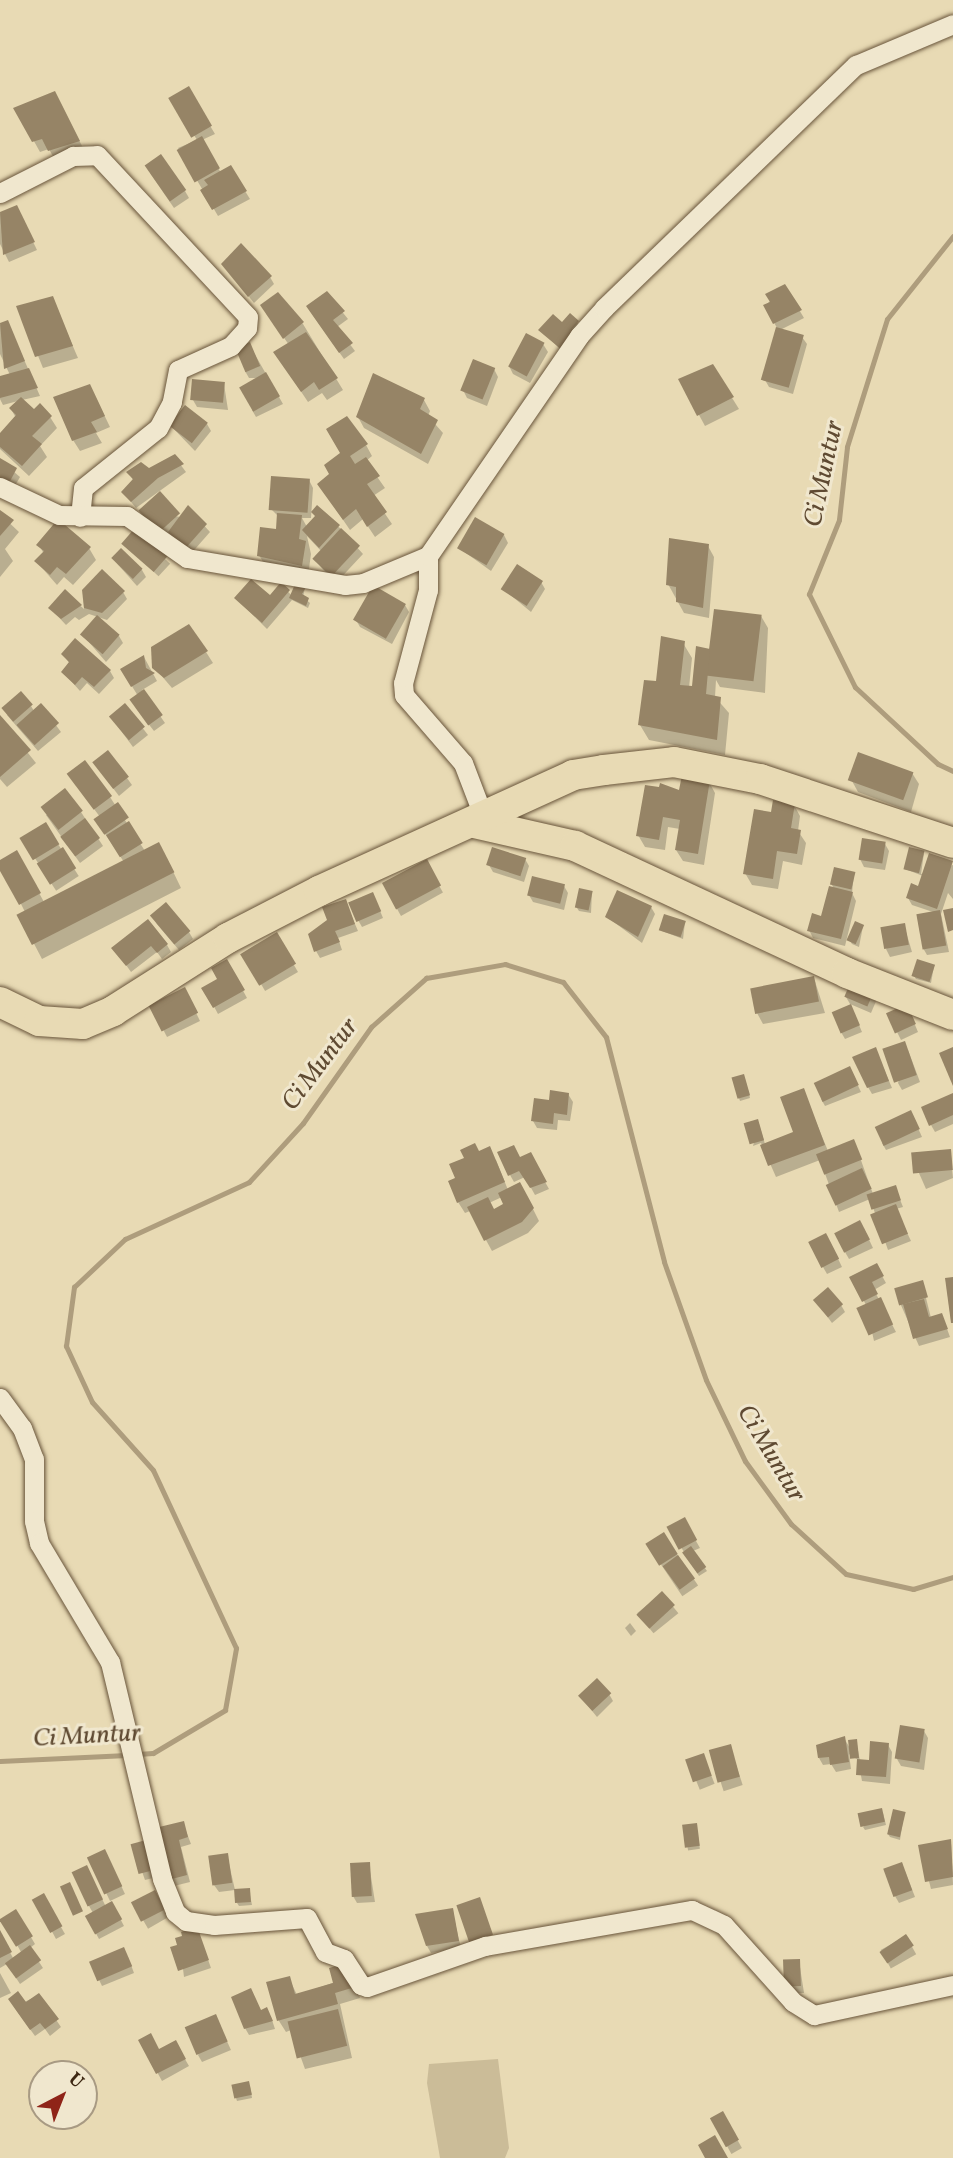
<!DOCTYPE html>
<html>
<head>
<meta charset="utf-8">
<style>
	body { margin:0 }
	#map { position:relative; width:953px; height:2158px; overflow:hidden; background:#e8dab4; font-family:Vollkorn,serif }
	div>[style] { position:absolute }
	.green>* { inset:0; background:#cbbc98 }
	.shadow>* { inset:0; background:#0003; transform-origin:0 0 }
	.stream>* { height:5px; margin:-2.5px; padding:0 2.5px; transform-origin:2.5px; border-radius:2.5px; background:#ae9d7d }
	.building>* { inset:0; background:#968466; transform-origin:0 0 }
	.roads { filter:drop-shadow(0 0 2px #68543a) drop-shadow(0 0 2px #68543a) }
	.minor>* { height:19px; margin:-9.5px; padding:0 9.5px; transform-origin:9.5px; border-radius:9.5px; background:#f0e7ce }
	.highway>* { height:30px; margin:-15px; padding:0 15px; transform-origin:15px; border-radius:15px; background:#e8dab4 }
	span { translate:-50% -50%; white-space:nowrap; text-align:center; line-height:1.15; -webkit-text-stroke:6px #f0e7ce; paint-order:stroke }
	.water-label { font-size:26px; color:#5f4a32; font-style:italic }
	.north { position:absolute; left:28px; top:2060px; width:70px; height:70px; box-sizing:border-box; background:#f0e7ce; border:2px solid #a89a83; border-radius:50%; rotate:42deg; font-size:19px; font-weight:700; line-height:28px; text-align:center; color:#3d2712 }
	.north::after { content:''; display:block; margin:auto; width:24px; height:32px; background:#8f2418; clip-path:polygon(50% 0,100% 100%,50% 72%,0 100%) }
</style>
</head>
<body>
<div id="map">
	<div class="green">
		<div style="clip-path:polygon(498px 2059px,509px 2148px,505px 2158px,440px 2158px,427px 2083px,429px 2064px)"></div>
	</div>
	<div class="shadow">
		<div style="clip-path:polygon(188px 89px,215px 134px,202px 140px,221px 173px,230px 167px,250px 199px,218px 216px,178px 148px,197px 140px,171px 97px)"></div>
		<div style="clip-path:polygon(61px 104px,85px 152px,56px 162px,49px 149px,40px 152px,16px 109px)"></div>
		<div style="clip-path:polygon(150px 173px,185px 191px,189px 198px,174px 208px)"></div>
		<div style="clip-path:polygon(16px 207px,37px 250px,9px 262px,0 244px,0 214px)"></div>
		<div style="clip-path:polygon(223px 264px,270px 277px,274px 284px,254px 303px)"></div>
		<div style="clip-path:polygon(785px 286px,804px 318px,780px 330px,802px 337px,807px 344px,793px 394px,769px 387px,765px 380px,777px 328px,765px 306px)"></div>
		<div style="clip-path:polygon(327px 293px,348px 319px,337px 327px,355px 351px,344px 359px,312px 314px)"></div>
		<div style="clip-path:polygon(278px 294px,303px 324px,343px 390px,327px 400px,322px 393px,308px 402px,282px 363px,289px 345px,266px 312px)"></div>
		<div style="clip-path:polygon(52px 298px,78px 358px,43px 368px,18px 307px)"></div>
		<div style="clip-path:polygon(577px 322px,581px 330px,567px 356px,541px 330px)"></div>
		<div style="clip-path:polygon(8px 323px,40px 396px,22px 400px,34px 411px,50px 417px,57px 428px,40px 446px,47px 457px,29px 476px,0 449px,0 436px,16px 418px,11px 409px,18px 401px,3px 405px,0 399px,0 378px,10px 375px,0 354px,0 325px)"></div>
		<div style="clip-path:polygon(543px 344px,548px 352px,530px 383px,513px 374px,509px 366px)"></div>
		<div style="clip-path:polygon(253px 351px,283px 404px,256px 417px,252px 410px,259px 378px,249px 378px,245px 371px)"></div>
		<div style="clip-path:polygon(712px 366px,739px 409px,705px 426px,680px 380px)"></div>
		<div style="clip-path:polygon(494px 369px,498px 377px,487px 406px,467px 398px,463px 390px)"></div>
		<div style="clip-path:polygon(224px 384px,228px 410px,197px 407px,193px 400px)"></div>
		<div style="clip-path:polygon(96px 398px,110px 427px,96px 433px,102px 443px,80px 451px,73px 440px)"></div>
		<div style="clip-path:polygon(424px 400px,430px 411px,428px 416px,443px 433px,428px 464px,364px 428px,358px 417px)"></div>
		<div style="clip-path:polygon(207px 424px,211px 431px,195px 451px,170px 425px)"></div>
		<div style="clip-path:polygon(366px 445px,372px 456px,366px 461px,385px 488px,373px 496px,392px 524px,375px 537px,363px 519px,350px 530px,326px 495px,331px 475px,326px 466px)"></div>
		<div style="clip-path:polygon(174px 456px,186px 472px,136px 508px,123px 492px,133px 480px,129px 473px,148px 470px)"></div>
		<div style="clip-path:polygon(0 460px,20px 477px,12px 491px)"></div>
		<div style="clip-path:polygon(309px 480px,313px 488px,311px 518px,302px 518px,307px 527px,316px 517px,313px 512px,338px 526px,363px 554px,335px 584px,315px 560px,322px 552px,307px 536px,311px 554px,308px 576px,266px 567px,259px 555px,278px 531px,279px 517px,271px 509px)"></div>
		<div style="clip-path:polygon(188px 508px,210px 532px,189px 556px,171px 533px,166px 538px,141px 511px,181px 517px)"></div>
		<div style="clip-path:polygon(0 514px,19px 532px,5px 549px,13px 561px,0 577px)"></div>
		<div style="left:135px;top:531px;width:48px;height:17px;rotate:43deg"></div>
		<div style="clip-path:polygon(504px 535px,508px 543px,491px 571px,459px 548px)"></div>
		<div style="clip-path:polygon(39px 545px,89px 548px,96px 560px,73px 585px,64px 577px,57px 585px,36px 561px,44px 554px)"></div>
		<div style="clip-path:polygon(708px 546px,714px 557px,709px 618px,684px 613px,668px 584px)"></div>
		<div style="clip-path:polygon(113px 559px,142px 570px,146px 577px,137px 586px)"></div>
		<div style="clip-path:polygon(541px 582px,545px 589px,531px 612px,503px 589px)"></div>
		<div style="clip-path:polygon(281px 584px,292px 596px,305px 588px,303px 597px,310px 603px,308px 608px,292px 600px,267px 629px,236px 598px,270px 597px)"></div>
		<div style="clip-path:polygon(83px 590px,123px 592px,127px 599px,107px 620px,89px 614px,79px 620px,75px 617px,66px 625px,50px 608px,65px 592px,84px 609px)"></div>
		<div style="clip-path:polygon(405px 605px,409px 612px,392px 644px,360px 627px,356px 620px)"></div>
		<div style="clip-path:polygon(761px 616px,768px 628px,765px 693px,720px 687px,716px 680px,715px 697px,729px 713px,725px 755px,649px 740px,640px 725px,657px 683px,683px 643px,692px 658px,689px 688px,693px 688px,709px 651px,714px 660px)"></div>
		<div style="clip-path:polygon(82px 634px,119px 636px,123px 643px,106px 662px)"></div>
		<div style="clip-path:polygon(206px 652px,213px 663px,172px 688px,154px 667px)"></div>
		<div style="clip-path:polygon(63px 654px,110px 671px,114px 678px,99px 694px,87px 683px,80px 691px,63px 672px,70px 664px)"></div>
		<div style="clip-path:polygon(144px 657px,157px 681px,142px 690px,165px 723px,154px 731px,136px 708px,138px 696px,122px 670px)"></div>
		<div style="clip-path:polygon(41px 705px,61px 732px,38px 751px,7px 715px,31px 706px,34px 711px)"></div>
		<div style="clip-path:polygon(125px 705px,148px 735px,133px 747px,116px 724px)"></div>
		<div style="clip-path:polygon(0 718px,36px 763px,7px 787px,0 779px)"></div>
		<div style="clip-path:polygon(100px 771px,127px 778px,132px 785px,119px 796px)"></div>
		<div style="clip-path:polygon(912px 773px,919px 784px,911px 812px,858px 792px,852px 781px)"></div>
		<div style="clip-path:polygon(74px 782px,110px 797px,145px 851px,167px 859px,181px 888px,42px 959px,19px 915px,25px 912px,0 862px,17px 853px,44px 902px,124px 862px,95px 819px,100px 817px)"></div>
		<div style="clip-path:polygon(709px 782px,715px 793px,704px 865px,683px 861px,676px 850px,680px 829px,668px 827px,665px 850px,645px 847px,638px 835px,681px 793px)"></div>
		<div style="clip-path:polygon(794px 805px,800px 816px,798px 831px,806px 843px,802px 865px,783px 861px,778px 889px,752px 885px,745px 873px,772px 814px)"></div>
		<div style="clip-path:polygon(81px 812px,103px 846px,80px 863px,46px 815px)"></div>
		<div style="left:45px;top:824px;width:62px;height:27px;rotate:57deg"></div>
		<div style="clip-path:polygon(885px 844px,889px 851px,885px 870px,864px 867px,860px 859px)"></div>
		<div style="clip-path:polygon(924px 853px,921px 874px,953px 865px,953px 899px,948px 893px,941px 914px,949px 952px,927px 955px,923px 948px,933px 912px,912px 905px,908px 898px,919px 888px,923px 876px,905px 869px)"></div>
		<div style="clip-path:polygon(525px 859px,529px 866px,524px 882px,493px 872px,489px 865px)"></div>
		<div style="left:426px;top:862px;width:35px;height:48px;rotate:61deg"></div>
		<div style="clip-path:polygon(854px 874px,852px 893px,856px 901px,845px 946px,813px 938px,809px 930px,822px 918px,834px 889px,832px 885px)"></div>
		<div style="clip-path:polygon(564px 886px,568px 893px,564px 910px,533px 902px,529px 895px)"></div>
		<div style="clip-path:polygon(592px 892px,591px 913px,579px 911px,577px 908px)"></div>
		<div style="clip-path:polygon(345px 901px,358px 931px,338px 938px,342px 950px,320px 958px,316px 951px,329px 920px)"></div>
		<div style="clip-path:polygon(376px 901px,383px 918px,362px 927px,358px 920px)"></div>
		<div style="clip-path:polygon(651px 907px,655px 914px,642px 943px,607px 917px)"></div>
		<div style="clip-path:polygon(685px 922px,683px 939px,662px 931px)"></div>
		<div style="clip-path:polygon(156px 923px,189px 932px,193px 939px,179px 950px)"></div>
		<div style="clip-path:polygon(904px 925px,912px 952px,890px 957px,886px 949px)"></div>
		<div style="clip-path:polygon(863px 926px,859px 947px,852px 944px,850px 941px)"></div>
		<div style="left:276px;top:934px;width:44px;height:38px;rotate:60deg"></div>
		<div style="clip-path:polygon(167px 945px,171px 952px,162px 959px,157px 952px,131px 972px,114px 948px)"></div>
		<div style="clip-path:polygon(227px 961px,247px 998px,218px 1014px,204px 988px,220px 979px)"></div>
		<div style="clip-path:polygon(934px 966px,931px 983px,916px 979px,914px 976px)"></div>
		<div style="clip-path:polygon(814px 978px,825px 1013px,763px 1024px,757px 1013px)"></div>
		<div style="clip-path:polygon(852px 983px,877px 999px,871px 1013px,850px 1004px,846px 997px)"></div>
		<div style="clip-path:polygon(188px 996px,200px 1021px,167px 1037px,151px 1006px)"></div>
		<div style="clip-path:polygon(854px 1013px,862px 1032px,845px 1039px,841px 1032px)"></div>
		<div style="clip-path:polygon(910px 1013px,918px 1032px,901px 1040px,888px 1014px)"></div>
		<div style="clip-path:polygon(908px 1050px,920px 1082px,902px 1090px,898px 1083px)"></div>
		<div style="clip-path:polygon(879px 1057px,892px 1088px,872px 1094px,868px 1087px)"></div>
		<div style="clip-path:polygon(853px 1075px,861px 1092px,825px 1106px,821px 1099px)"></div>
		<div style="clip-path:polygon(745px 1079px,750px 1098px,740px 1101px,739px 1098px)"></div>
		<div style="clip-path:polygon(803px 1090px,828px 1151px,857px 1149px,873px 1194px,895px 1187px,903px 1207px,896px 1209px,911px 1241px,888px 1250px,870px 1199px,839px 1212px,820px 1160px,776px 1177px,761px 1143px,753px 1146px,759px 1124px,765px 1144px,795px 1133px)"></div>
		<div style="clip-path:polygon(568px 1094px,573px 1102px,570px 1121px,558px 1120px,557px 1130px,537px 1128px,533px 1121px,550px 1102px)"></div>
		<div style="clip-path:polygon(953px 1095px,953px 1124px,935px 1132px,931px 1125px)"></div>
		<div style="clip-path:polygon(914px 1119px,922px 1137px,886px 1150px,882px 1143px)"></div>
		<div style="clip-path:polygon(950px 1151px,953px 1178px,926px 1189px,915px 1164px)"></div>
		<div style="clip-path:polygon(evenodd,478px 1152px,496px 1160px,508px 1190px,526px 1195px,539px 1221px,528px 1233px,492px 1251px,470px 1211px,465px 1213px,458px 1202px,457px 1179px,478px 1152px,502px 1197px,506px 1205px,494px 1211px,489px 1203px,502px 1197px)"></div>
		<div style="clip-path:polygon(530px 1155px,549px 1189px,535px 1195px,525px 1177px,514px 1182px,510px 1175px)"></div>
		<div style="clip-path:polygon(864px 1229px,873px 1248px,849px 1259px,845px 1252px)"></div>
		<div style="clip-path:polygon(830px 1242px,842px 1267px,827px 1274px,823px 1267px)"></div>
		<div style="clip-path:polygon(876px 1265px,886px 1283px,874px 1290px,896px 1332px,874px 1341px,866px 1305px,852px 1278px)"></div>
		<div style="clip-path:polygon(922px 1282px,931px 1318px,942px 1315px,950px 1337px,919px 1346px,900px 1303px)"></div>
		<div style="clip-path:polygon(815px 1300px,841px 1305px,845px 1312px,832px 1323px)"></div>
		<div style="clip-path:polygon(684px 1520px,700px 1548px,693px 1551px,707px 1571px,699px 1576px,669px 1528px)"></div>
		<div style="left:664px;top:1535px;width:61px;height:19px;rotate:56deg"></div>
		<div style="left:662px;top:1593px;width:26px;height:32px;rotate:51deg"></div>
		<div style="clip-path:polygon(630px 1623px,636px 1631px,631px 1636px,625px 1628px)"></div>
		<div style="clip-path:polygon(609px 1694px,613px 1701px,597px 1717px,580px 1696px)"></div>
		<div style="clip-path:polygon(924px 1731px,928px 1738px,924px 1770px,901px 1766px,897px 1759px)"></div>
		<div style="clip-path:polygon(844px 1738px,851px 1750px,856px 1740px,860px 1761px,870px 1762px,888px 1745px,892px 1752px,890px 1784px,862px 1781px,858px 1760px,849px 1754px,851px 1769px,836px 1772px,831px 1764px,823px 1765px,819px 1758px)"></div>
		<div style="left:730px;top:1746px;width:41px;height:20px;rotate:72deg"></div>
		<div style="left:703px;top:1755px;width:31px;height:16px;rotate:68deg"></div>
		<div style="clip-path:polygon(883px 1813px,886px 1825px,865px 1830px,863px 1827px)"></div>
		<div style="clip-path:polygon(904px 1814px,900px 1840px,890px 1837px,888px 1834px)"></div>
		<div style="clip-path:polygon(183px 1823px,191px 1844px,181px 1847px,190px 1882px,174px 1886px,170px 1879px)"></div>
		<div style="left:696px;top:1824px;width:25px;height:12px;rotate:81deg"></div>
		<div style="clip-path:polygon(951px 1841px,953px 1885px,931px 1889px,920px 1846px)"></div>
		<div style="clip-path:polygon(133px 1846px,157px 1877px,145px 1880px)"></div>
		<div style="clip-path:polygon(227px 1855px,235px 1890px,219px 1892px,214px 1885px)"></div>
		<div style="clip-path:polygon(89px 1857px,108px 1858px,125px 1894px,110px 1901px)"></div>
		<div style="clip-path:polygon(369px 1864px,375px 1902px,357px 1903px,353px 1896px)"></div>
		<div style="clip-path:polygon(905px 1871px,915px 1897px,899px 1903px,895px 1896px)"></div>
		<div style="clip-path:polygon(90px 1874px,106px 1907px,112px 1903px,124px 1926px,99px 1939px,87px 1917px,93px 1913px,89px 1906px)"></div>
		<div style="clip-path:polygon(249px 1890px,252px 1905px,239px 1906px,237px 1903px)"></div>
		<div style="left:154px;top:1893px;width:28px;height:23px;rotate:60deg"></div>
		<div style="clip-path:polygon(43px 1896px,65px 1934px,56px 1939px,35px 1900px)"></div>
		<div style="clip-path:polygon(452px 1910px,461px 1948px,431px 1953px,427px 1946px)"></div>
		<div style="clip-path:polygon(16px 1912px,35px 1944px,30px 1948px,43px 1968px,20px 1984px,7px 1964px,0 1968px,0 1933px,13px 1958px,21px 1952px,4px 1922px)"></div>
		<div style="clip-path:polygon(197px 1929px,211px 1968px,184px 1977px,180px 1946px)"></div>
		<div style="left:906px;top:1936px;width:21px;height:29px;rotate:61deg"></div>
		<div style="clip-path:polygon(128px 1957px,134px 1973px,102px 1986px,91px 1963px)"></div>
		<div style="clip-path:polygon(799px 1961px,804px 1993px,790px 1993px)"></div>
		<div style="clip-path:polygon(0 1973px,11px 1993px,0 1998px)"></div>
		<div style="clip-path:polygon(353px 1976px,360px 1998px,340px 2004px,352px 2058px,305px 2069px,291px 2030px,286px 2032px,279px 2021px,268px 1984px,289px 1978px,297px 1995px)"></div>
		<div style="clip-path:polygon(39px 1995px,61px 2027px,50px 2036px,45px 2029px,35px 2036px,14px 2007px)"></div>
		<div style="clip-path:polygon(261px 2012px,271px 2017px,275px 2029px,249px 2035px,245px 2028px)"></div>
		<div style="clip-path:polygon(219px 2024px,231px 2050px,202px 2062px,198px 2055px)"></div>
		<div style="clip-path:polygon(140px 2041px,159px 2051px,175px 2042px,189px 2066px,162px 2081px)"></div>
		<div style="clip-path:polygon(250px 2086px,252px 2098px,237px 2101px,236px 2098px)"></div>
		<div style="left:723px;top:2114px;width:39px;height:12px;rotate:61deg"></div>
	</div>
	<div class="stream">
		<div style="left:953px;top:236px;width:106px;rotate:128.5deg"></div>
		<div style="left:887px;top:319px;width:134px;rotate:107.4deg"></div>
		<div style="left:847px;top:447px;width:73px;rotate:96.3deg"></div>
		<div style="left:839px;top:520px;width:80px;rotate:112.1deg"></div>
		<div style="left:809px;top:594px;width:104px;rotate:63.7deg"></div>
		<div style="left:855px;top:687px;width:113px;rotate:42.9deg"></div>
		<div style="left:938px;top:764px;width:17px;rotate:25deg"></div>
		<div style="left:137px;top:1754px;width:16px;rotate:-4deg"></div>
		<div style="left:153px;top:1753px;width:84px;rotate:-30.8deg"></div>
		<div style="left:225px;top:1710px;width:63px;rotate:-79.9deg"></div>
		<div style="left:236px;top:1648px;width:196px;rotate:-115deg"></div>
		<div style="left:153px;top:1470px;width:91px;rotate:-131.9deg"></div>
		<div style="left:92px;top:1402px;width:62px;rotate:-114.9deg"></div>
		<div style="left:66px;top:1346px;width:60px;rotate:-82.3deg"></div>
		<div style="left:74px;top:1287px;width:70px;rotate:-43.3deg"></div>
		<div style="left:125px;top:1239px;width:136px;rotate:-24.7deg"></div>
		<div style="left:249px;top:1182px;width:80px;rotate:-47.5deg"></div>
		<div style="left:303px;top:1123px;width:118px;rotate:-54.7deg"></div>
		<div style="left:371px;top:1027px;width:74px;rotate:-41.7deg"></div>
		<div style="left:426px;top:978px;width:80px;rotate:-10deg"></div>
		<div style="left:505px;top:964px;width:61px;rotate:17.2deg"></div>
		<div style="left:563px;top:982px;width:70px;rotate:52deg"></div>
		<div style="left:606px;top:1037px;width:232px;rotate:75.5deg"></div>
		<div style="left:664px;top:1262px;width:125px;rotate:70.4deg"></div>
		<div style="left:706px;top:1380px;width:90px;rotate:64.3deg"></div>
		<div style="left:745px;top:1461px;width:78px;rotate:53.9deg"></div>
		<div style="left:791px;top:1524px;width:74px;rotate:42.3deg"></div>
		<div style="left:846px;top:1574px;width:69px;rotate:12.6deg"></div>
		<div style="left:913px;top:1589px;width:42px;rotate:-16.7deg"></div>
		<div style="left:0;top:1761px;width:127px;rotate:-2.7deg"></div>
	</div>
	<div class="building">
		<div style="left:189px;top:86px;width:46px;height:24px;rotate:60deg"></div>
		<div style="clip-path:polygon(55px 91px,80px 141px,48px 151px,42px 139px,32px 142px,13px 108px)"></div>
		<div style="left:202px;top:136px;width:37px;height:29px;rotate:61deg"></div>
		<div style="left:161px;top:154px;width:44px;height:20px;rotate:55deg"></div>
		<div style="clip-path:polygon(231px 165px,247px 191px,212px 210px,200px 190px,208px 185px,204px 180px)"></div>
		<div style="clip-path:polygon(17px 205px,35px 242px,3px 255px,0 212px)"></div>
		<div style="clip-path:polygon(241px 243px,272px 276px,248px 297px,221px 264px)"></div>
		<div style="clip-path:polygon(785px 284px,802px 310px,773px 324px,763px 305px,770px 302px,765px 294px)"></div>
		<div style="clip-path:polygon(327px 291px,345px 311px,333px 320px,353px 343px,339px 353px,306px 306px)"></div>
		<div style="clip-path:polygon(278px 292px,304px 322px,283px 339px,260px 305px)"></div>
		<div style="clip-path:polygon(53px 296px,73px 346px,35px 357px,16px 306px)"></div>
		<div style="clip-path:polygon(570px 313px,579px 321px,572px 329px,576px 334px,562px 350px,538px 330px,553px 314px,562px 322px)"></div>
		<div style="clip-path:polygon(8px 320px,25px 361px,4px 369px,0 323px)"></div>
		<div style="left:776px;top:327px;width:29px;height:55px;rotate:16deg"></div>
		<div style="clip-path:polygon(306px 332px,338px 378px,319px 390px,314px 382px,301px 392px,273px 352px)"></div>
		<div style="left:526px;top:333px;width:21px;height:38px;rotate:28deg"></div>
		<div style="left:250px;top:342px;width:26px;height:16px;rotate:67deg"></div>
		<div style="left:473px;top:359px;width:24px;height:34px;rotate:22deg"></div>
		<div style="clip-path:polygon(713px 364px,734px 397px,697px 416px,678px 379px)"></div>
		<div style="clip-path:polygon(29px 368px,38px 388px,0 398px,0 376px)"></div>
		<div style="left:266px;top:372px;width:28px;height:31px;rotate:60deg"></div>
		<div style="clip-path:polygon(373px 373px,425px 398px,420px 409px,438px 420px,421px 454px,356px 417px)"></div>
		<div style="left:192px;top:379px;width:33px;height:21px;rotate:5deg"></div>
		<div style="clip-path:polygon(90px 384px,105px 416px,91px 422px,97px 432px,72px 441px,53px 397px)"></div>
		<div style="clip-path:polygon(21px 397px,34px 409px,40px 403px,52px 416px,32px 436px,42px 444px,22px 466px,0 447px,0 433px,16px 415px,9px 408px)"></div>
		<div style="left:185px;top:405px;width:29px;height:26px;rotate:38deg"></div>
		<div style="clip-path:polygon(347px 416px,368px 444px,350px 456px,355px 464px,366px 457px,380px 476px,367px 484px,387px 512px,367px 527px,356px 509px,343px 520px,317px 484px,329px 474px,324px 465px,340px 453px,326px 429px)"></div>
		<div style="clip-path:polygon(175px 454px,184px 464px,158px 478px,131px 502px,121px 492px,133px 479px,126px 472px,141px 462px,149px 468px)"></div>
		<div style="clip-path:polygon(0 458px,17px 468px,8px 485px,0 480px)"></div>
		<div style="left:271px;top:476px;width:39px;height:34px;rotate:4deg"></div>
		<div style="left:160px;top:491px;width:30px;height:29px;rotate:48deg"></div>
		<div style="clip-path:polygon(188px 505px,207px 524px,184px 550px,168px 532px)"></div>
		<div style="clip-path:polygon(317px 505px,340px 525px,319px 548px,302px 530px,315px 516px,311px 512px)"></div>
		<div style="clip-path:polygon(0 510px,14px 520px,0 536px)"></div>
		<div style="clip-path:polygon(277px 513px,302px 515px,299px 539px,306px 541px,302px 566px,257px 556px,260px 527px,276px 529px)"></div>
		<div style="left:475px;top:517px;width:34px;height:36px;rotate:30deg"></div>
		<div style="clip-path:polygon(58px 519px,91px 547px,66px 574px,57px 567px,50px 575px,34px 561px,44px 551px,36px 545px)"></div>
		<div style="left:135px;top:528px;width:43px;height:21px;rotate:41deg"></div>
		<div style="left:341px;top:528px;width:26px;height:42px;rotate:43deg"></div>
		<div style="clip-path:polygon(669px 538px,709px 544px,703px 608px,676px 602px,676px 587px,666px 585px)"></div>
		<div style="left:121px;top:548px;width:30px;height:14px;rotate:44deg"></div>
		<div style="left:517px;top:564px;width:31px;height:30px;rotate:33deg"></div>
		<div style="clip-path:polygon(102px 569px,125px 591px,102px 613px,84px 608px,82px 590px)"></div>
		<div style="clip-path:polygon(251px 579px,270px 595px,281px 582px,290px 590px,262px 623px,234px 598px)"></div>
		<div style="clip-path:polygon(296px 582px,306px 587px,302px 594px,309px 598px,306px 606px,289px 598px)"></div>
		<div style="left:373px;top:585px;width:38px;height:40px;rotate:30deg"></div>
		<div style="clip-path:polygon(65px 589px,82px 605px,61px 619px,48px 608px)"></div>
		<div style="left:714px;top:609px;width:48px;height:67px;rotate:7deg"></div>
		<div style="left:97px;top:615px;width:30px;height:26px;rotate:41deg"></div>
		<div style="clip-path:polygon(189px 624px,208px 651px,164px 678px,152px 668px,151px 647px)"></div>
		<div style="clip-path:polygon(661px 636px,685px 641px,680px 685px,692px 686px,696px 646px,710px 649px,706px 694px,721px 697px,717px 740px,638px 725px,644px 680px,656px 681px)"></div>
		<div style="clip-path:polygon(75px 638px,111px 670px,94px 687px,82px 677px,75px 685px,61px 672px,69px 662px,61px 654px)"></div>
		<div style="clip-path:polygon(144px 655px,146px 668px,155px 673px,131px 687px,120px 669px)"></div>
		<div style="left:144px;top:689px;width:32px;height:18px;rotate:54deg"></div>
		<div style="left:21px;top:691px;width:18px;height:26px;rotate:49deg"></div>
		<div style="left:41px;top:703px;width:27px;height:33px;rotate:48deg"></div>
		<div style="left:125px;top:703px;width:31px;height:21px;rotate:50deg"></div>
		<div style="clip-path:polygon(0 715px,31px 750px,0 777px)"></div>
		<div style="left:108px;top:750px;width:34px;height:20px;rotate:52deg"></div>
		<div style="left:858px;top:752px;width:59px;height:30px;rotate:20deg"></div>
		<div style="left:85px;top:760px;width:45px;height:23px;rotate:53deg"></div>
		<div style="clip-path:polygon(682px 775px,710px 780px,698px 854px,675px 850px,680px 820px,663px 817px,659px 840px,636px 836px,645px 785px,659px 787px,660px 783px,679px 790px)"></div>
		<div style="left:65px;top:788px;width:29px;height:31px;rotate:52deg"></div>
		<div style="clip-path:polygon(773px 800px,795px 803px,791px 828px,801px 830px,797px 854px,777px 851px,773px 879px,743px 874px,754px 809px,771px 812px)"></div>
		<div style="left:118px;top:802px;width:19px;height:30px;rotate:55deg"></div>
		<div style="left:85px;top:818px;width:25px;height:31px;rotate:53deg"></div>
		<div style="left:129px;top:821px;width:26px;height:27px;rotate:58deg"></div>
		<div style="left:46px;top:822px;width:26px;height:31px;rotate:59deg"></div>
		<div style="left:862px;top:838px;width:24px;height:22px;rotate:9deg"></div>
		<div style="left:159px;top:842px;width:34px;height:160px;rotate:63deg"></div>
		<div style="left:63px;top:847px;width:25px;height:31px;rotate:58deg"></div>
		<div style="left:492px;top:847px;width:36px;height:19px;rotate:18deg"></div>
		<div style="left:909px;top:847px;width:16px;height:23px;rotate:14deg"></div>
		<div style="clip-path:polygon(17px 850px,41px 893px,19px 905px,0 871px,0 860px)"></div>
		<div style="clip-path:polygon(929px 853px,953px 861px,937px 909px,906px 898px,911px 883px,918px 886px)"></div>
		<div style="left:427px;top:859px;width:30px;height:51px;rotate:62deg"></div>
		<div style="left:834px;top:867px;width:22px;height:18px;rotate:13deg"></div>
		<div style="left:532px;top:876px;width:34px;height:20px;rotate:14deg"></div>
		<div style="clip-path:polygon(829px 886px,853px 892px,841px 939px,807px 931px,812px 913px,821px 916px)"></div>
		<div style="left:579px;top:888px;width:14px;height:20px;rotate:12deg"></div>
		<div style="clip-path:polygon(617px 890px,652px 906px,638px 937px,605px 917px)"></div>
		<div style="left:373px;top:892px;width:21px;height:27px;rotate:67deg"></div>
		<div style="clip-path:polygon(346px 899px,355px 924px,335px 931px,340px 942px,314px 952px,308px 934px,327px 920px,322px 907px)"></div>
		<div style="left:166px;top:902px;width:38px;height:21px;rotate:50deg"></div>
		<div style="clip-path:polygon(953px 908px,953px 930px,948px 932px,943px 910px)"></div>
		<div style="left:940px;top:910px;width:36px;height:24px;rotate:80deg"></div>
		<div style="left:664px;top:914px;width:23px;height:17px;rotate:18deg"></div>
		<div style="clip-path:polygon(148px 919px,168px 944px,157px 953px,151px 946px,126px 966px,111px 948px)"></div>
		<div style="left:855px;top:921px;width:10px;height:21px;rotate:24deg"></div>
		<div style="left:905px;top:923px;width:22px;height:25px;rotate:80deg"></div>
		<div style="left:277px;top:932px;width:37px;height:43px;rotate:59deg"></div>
		<div style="clip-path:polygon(227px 959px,245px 990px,213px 1008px,201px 988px,217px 979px,211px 968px)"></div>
		<div style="left:917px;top:959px;width:19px;height:18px;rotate:18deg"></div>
		<div style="left:814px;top:976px;width:26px;height:65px;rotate:79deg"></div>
		<div style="left:851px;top:981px;width:25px;height:17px;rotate:23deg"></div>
		<div style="left:185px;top:987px;width:29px;height:41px;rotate:63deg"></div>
		<div style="left:851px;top:1004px;width:23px;height:21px;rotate:67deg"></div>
		<div style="left:907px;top:1004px;width:22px;height:23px;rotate:66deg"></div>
		<div style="left:905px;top:1041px;width:36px;height:24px;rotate:71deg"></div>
		<div style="clip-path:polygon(876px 1047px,889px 1081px,867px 1088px,852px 1057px)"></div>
		<div style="clip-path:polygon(953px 1047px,953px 1086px,939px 1053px)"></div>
		<div style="left:850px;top:1066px;width:21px;height:40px;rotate:65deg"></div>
		<div style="left:744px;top:1074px;width:22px;height:13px;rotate:74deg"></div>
		<div style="clip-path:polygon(804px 1088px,825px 1145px,768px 1166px,760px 1145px,793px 1132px,780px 1097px)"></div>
		<div style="clip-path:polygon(550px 1090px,569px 1093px,567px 1115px,554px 1113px,553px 1124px,531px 1121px,534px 1098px,549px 1100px)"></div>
		<div style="clip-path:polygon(953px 1093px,953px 1115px,929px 1126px,921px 1107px)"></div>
		<div style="left:911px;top:1110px;width:21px;height:40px;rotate:65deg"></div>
		<div style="left:758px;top:1119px;width:22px;height:15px;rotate:74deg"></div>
		<div style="left:854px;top:1139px;width:22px;height:41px;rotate:68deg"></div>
		<div style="clip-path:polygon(475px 1143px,479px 1151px,490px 1146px,505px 1182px,457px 1203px,448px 1181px,455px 1178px,449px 1164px,464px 1158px,460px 1150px)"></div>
		<div style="clip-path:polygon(514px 1145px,520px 1157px,531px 1152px,547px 1182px,530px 1188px,519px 1171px,508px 1176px,497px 1152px)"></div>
		<div style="left:951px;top:1149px;width:21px;height:40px;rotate:85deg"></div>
		<div style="left:862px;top:1168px;width:23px;height:40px;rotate:65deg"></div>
		<div style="clip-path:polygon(520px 1182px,534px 1208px,522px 1222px,484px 1241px,467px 1207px,488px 1197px,494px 1209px,503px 1204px,498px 1193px)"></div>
		<div style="left:896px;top:1185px;width:16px;height:31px;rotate:72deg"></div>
		<div style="left:896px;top:1204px;width:32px;height:28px;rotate:68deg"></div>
		<div style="left:860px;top:1220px;width:22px;height:29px;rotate:63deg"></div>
		<div style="left:826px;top:1233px;width:29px;height:20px;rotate:63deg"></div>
		<div style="clip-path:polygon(877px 1263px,884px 1276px,872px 1282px,878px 1294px,862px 1302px,849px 1277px)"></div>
		<div style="clip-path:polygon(953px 1277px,953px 1323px,951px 1323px,945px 1278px)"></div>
		<div style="left:923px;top:1280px;width:18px;height:30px;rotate:74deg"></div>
		<div style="left:828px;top:1287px;width:23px;height:20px;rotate:49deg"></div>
		<div style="left:881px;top:1297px;width:30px;height:27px;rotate:66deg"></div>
		<div style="clip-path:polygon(924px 1299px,929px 1317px,942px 1313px,948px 1329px,913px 1339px,903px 1304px)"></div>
		<div style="left:685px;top:1517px;width:26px;height:21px;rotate:62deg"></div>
		<div style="left:664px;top:1532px;width:26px;height:22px;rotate:58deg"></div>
		<div style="left:691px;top:1546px;width:26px;height:11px;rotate:54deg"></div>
		<div style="left:678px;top:1555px;width:29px;height:19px;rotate:54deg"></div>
		<div style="left:662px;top:1591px;width:19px;height:35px;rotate:47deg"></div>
		<div style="left:597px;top:1678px;width:21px;height:26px;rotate:47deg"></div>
		<div style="left:900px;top:1725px;width:25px;height:34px;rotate:9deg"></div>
		<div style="clip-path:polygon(845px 1736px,849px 1762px,830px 1765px,829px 1757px,818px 1758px,816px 1745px)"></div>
		<div style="left:857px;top:1739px;width:19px;height:9px;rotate:84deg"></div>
		<div style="clip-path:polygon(870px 1741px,889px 1743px,886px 1777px,856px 1775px,857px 1759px,869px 1760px)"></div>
		<div style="left:731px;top:1744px;width:34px;height:23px;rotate:75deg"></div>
		<div style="left:704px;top:1753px;width:24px;height:20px;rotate:71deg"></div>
		<div style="left:882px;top:1808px;width:14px;height:25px;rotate:78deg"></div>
		<div style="left:893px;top:1809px;width:13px;height:26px;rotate:13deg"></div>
		<div style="clip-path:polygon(184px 1821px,188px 1837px,179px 1840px,187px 1875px,168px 1880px,155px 1828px)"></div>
		<div style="left:697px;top:1823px;width:23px;height:15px;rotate:83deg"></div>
		<div style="clip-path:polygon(951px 1839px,953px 1877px,925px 1882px,918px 1845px)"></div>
		<div style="left:146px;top:1840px;width:31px;height:16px;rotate:75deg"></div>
		<div style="left:105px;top:1849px;width:41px;height:20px;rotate:65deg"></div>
		<div style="left:228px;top:1853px;width:30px;height:20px;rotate:82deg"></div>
		<div style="left:370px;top:1862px;width:34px;height:20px;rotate:87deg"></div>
		<div style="left:902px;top:1862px;width:30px;height:20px;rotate:70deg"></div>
		<div style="left:87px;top:1865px;width:38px;height:17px;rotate:65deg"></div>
		<div style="left:70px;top:1882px;width:32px;height:11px;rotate:66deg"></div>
		<div style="left:250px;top:1888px;width:14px;height:16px;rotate:86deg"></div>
		<div style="left:155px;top:1890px;width:22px;height:27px;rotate:63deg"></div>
		<div style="left:44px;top:1893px;width:38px;height:14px;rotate:61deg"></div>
		<div style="left:480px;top:1897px;width:40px;height:25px;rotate:71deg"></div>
		<div style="left:112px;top:1901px;width:21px;height:31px;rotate:61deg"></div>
		<div style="clip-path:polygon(453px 1908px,459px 1941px,426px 1946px,415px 1914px)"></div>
		<div style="left:16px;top:1909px;width:32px;height:20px;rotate:58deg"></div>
		<div style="clip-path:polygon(197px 1926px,209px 1960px,178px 1971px,170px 1947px,177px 1945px,175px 1938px,182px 1936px,181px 1932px)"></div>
		<div style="clip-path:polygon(0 1930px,12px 1952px,0 1958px)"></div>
		<div style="left:906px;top:1934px;width:14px;height:32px;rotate:56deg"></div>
		<div style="left:30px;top:1945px;width:19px;height:31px;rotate:54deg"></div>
		<div style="left:124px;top:1947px;width:21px;height:38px;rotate:67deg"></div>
		<div style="left:800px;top:1959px;width:27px;height:17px;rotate:88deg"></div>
		<div style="clip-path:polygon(347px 1963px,355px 1987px,335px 1993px,338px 2004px,277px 2021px,266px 1982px,290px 1976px,295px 1994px,333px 1983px,329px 1968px)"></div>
		<div style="clip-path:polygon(251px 1988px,261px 2010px,267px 2007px,273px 2021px,244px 2029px,231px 1997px)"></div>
		<div style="clip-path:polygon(18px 1991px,26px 2002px,39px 1993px,59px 2019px,45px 2029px,40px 2023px,30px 2030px,8px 1999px)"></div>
		<div style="left:338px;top:2009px;width:38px;height:52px;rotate:76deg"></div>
		<div style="left:216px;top:2014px;width:30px;height:34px;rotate:67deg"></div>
		<div style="clip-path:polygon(151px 2033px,159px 2049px,176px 2040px,186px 2059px,156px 2074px,138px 2040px)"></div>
		<div style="left:249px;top:2081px;width:14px;height:18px;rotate:78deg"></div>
		<div style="left:723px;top:2111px;width:33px;height:15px;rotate:61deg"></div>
		<div style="clip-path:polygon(715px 2135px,728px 2158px,705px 2158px,698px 2145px)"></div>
	</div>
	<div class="roads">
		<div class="minor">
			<div style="left:0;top:193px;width:82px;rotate:-26.9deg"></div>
			<div style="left:73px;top:156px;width:24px;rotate:-2deg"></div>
			<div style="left:97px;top:155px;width:221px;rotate:47deg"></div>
			<div style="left:248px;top:317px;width:11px;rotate:95deg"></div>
			<div style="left:247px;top:328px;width:24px;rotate:132deg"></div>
			<div style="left:231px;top:346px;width:58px;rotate:155.6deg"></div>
			<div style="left:178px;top:370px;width:33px;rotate:101deg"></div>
			<div style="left:172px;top:402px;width:30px;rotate:118deg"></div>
			<div style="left:158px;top:428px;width:96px;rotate:141.3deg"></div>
			<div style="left:83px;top:488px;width:29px;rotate:96deg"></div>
			<div style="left:0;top:487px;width:65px;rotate:25.4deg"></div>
			<div style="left:59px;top:515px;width:68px;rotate:0.8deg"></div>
			<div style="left:127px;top:516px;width:73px;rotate:35deg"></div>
			<div style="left:187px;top:558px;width:160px;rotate:9.7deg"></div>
			<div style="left:345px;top:585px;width:18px;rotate:-6deg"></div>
			<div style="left:363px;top:583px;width:70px;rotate:-22.6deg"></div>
			<div style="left:428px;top:556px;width:34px;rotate:90deg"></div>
			<div style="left:428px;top:590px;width:96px;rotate:105deg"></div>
			<div style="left:403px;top:683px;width:12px;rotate:85deg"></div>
			<div style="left:404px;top:695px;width:90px;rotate:49.1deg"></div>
			<div style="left:463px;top:763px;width:59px;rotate:69.1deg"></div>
			<div style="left:428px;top:556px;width:267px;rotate:-55.5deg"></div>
			<div style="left:579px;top:336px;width:38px;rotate:-48deg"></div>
			<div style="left:604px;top:308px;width:350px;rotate:-44deg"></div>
			<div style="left:856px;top:65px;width:105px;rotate:-22.9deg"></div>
			<div style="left:0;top:1398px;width:37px;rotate:54deg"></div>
			<div style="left:22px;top:1428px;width:33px;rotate:69deg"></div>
			<div style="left:34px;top:1459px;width:62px;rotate:90deg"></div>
			<div style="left:34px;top:1521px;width:23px;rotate:77deg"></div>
			<div style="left:39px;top:1543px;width:139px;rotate:59.2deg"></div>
			<div style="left:110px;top:1662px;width:223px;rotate:76.5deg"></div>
			<div style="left:162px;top:1879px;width:35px;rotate:68deg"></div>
			<div style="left:175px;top:1912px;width:14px;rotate:39deg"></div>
			<div style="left:186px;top:1921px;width:28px;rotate:8deg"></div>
			<div style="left:214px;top:1925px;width:93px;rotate:-4.3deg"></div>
			<div style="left:307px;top:1918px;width:38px;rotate:62deg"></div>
			<div style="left:325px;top:1952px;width:20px;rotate:20deg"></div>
			<div style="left:344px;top:1959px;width:31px;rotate:57deg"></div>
			<div style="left:361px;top:1985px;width:6px;rotate:18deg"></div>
			<div style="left:367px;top:1987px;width:125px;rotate:-19.2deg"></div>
			<div style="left:485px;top:1946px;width:210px;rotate:-9.9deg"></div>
			<div style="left:692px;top:1910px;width:35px;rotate:25deg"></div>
			<div style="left:724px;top:1925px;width:103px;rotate:48.1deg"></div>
			<div style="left:793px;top:2002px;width:25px;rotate:32deg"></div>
			<div style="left:814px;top:2015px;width:142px;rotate:-12.2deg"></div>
		</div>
		<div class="highway">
			<div style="left:474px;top:823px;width:104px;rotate:12.8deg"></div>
			<div style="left:575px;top:846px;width:300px;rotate:25deg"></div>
			<div style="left:847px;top:973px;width:114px;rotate:21.6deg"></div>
			<div style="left:0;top:1002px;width:43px;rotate:26deg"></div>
			<div style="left:39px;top:1021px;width:44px;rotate:3.9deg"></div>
			<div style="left:83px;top:1024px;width:33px;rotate:-23deg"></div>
			<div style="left:113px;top:1011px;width:136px;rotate:-32.4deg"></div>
			<div style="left:228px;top:938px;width:102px;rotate:-27.3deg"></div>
			<div style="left:319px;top:891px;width:279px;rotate:-24.5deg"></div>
			<div style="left:573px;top:775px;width:31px;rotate:-9deg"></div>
			<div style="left:604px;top:770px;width:70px;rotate:-6.5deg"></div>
			<div style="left:674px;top:762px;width:88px;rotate:11.2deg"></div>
			<div style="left:760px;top:779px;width:203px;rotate:18.3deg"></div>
		</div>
	</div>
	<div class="water-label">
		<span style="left:825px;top:474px;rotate:-78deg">Ci Muntur</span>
		<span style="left:321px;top:1065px;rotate:-53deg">Ci Muntur</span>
		<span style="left:770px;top:1454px;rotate:59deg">Ci Muntur</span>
		<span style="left:87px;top:1737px;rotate:-3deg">Ci Muntur</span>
	</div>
	<div class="north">U</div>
</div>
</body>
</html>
